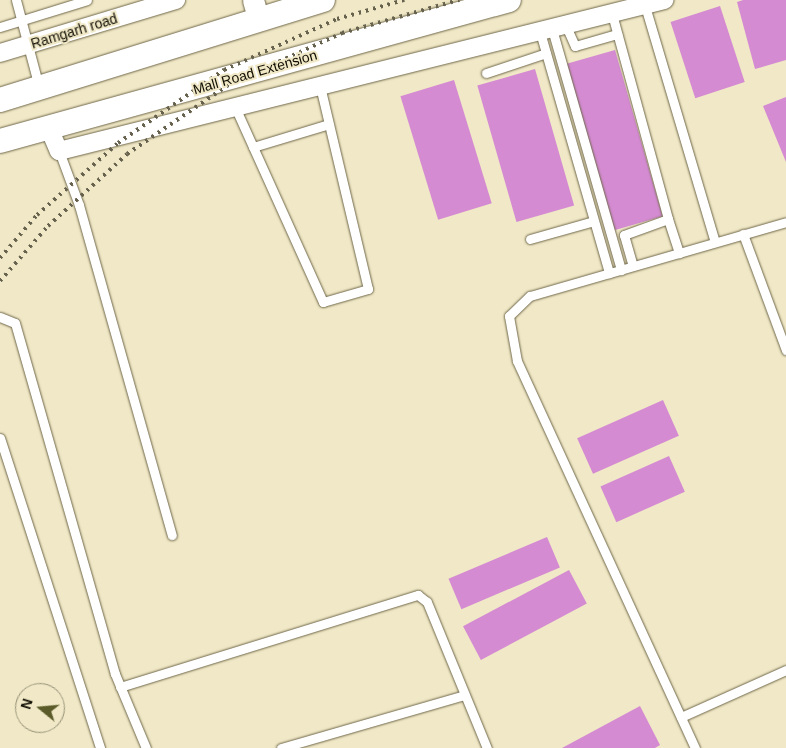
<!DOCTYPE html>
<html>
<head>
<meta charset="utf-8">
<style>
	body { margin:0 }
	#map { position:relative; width:786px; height:748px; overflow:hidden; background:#f0e8c6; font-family:Helvetica,sans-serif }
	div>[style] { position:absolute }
	.building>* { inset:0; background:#d48bd2; transform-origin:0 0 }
	.roads { filter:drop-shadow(0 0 1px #6f674a) drop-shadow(0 0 1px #6f674a) }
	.service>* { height:9px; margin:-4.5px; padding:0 4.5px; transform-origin:4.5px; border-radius:4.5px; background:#fff }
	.minor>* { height:18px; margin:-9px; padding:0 9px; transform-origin:9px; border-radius:9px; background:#fff }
	.tertiary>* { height:21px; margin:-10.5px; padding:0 10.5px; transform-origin:10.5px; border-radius:10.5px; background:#fff }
	.secondary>* { height:24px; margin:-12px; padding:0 12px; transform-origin:12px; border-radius:12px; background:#fff }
	.rail>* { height:4px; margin-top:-2px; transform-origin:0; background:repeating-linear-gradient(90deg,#66624e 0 2.5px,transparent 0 7.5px) }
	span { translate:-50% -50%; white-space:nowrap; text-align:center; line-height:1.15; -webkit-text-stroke:4px #f0e8c6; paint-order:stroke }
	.street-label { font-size:14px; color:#110f04 }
	.north { position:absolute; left:15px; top:683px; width:50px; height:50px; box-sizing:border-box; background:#f0e8c6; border:1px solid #979178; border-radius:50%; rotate:287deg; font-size:14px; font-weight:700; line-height:20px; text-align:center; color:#110f04 }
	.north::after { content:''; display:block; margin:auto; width:18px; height:22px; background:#5a5b29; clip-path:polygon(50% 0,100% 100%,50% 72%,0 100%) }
</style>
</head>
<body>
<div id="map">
	<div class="building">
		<div style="clip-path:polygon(743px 0,786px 0,786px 60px,755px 69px,737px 2px)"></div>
		<div style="left:720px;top:6px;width:80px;height:52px;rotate:72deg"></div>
		<div style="left:615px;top:50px;width:173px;height:53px;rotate:74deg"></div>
		<div style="left:535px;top:69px;width:142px;height:60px;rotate:74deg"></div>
		<div style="left:454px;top:80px;width:129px;height:56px;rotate:73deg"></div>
		<div style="clip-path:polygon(786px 97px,786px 162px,763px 106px)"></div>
		<div style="left:663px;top:400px;width:39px;height:94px;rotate:66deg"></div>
		<div style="left:669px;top:456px;width:39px;height:75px;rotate:66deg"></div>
		<div style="left:547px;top:537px;width:33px;height:107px;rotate:67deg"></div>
		<div style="left:569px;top:570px;width:38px;height:120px;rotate:62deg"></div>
		<div style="clip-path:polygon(640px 706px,660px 745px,655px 748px,562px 748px)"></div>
	</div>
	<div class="roads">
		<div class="service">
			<div style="left:16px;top:0;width:90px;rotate:75.2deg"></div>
			<div style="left:645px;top:6px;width:246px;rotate:73.5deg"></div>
			<div style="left:612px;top:14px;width:213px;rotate:74.7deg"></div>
			<div style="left:668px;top:219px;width:47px;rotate:160deg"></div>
			<div style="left:624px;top:235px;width:32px;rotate:74deg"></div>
			<div style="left:566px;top:26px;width:22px;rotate:66deg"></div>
			<div style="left:575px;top:46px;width:44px;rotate:-15.9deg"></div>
			<div style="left:0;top:27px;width:91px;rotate:-17.2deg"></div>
			<div style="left:552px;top:29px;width:251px;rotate:74deg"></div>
			<div style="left:540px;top:32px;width:251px;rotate:74deg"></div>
			<div style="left:486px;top:73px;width:63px;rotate:-18.4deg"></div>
			<div style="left:235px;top:107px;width:214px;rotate:65.7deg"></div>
			<div style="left:323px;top:302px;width:47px;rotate:-16.1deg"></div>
			<div style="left:368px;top:289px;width:209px;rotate:-103.3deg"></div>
			<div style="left:253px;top:147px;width:79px;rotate:-16.8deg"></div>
			<div style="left:59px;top:151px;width:58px;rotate:69.7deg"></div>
			<div style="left:79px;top:205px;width:343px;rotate:74.3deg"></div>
			<div style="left:668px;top:219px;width:36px;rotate:72deg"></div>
			<div style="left:743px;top:234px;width:124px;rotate:69.7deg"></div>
			<div style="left:530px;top:239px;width:66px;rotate:-15.7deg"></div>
			<div style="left:0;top:317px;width:16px;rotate:22deg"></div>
			<div style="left:15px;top:323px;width:365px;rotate:74.1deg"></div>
			<div style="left:115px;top:674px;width:80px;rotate:67.3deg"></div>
			<div style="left:0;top:438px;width:326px;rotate:72.1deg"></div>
			<div style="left:120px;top:687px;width:312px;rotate:-17.2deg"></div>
			<div style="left:418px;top:595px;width:11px;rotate:38deg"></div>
			<div style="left:427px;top:602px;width:158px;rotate:67.7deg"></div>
			<div style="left:681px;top:717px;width:115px;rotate:-24.1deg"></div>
			<div style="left:281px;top:748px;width:191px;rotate:-16.1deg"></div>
			<div style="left:695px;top:748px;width:426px;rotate:-114.7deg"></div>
			<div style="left:517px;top:361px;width:46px;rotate:-100.1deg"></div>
			<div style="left:509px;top:316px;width:29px;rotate:-44deg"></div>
			<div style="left:530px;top:296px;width:266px;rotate:-16.1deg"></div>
		</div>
		<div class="minor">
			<div style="left:0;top:53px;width:184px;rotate:-16.8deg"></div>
			<div style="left:49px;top:128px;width:25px;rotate:67deg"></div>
			<div style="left:59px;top:151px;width:624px;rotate:-14.01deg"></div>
		</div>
		<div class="tertiary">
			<div style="left:253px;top:0;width:19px;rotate:74deg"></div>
		</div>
		<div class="secondary">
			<div style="left:0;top:100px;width:338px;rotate:-17.2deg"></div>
			<div style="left:0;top:141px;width:528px;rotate:-15.48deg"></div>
		</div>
	</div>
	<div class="rail">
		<div style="left:0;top:258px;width:57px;rotate:-49.3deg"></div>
		<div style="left:37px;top:215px;width:108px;rotate:-41.6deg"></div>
		<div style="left:118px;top:143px;width:129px;rotate:-34.6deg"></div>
		<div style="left:224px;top:70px;width:124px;rotate:-24.3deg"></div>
		<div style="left:337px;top:19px;width:70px;rotate:-15.8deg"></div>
		<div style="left:0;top:281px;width:73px;rotate:-48.9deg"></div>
		<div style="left:48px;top:226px;width:107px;rotate:-42.3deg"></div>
		<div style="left:127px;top:154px;width:126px;rotate:-34.3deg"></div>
		<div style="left:231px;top:83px;width:122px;rotate:-24.2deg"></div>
		<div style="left:342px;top:33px;width:122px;rotate:-15.8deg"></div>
	</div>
	<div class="street-label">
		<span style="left:74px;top:31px;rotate:-17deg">Ramgarh road</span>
		<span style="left:255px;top:72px;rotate:-16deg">Mall Road Extension</span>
	</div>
	<div class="north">N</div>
</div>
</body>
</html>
